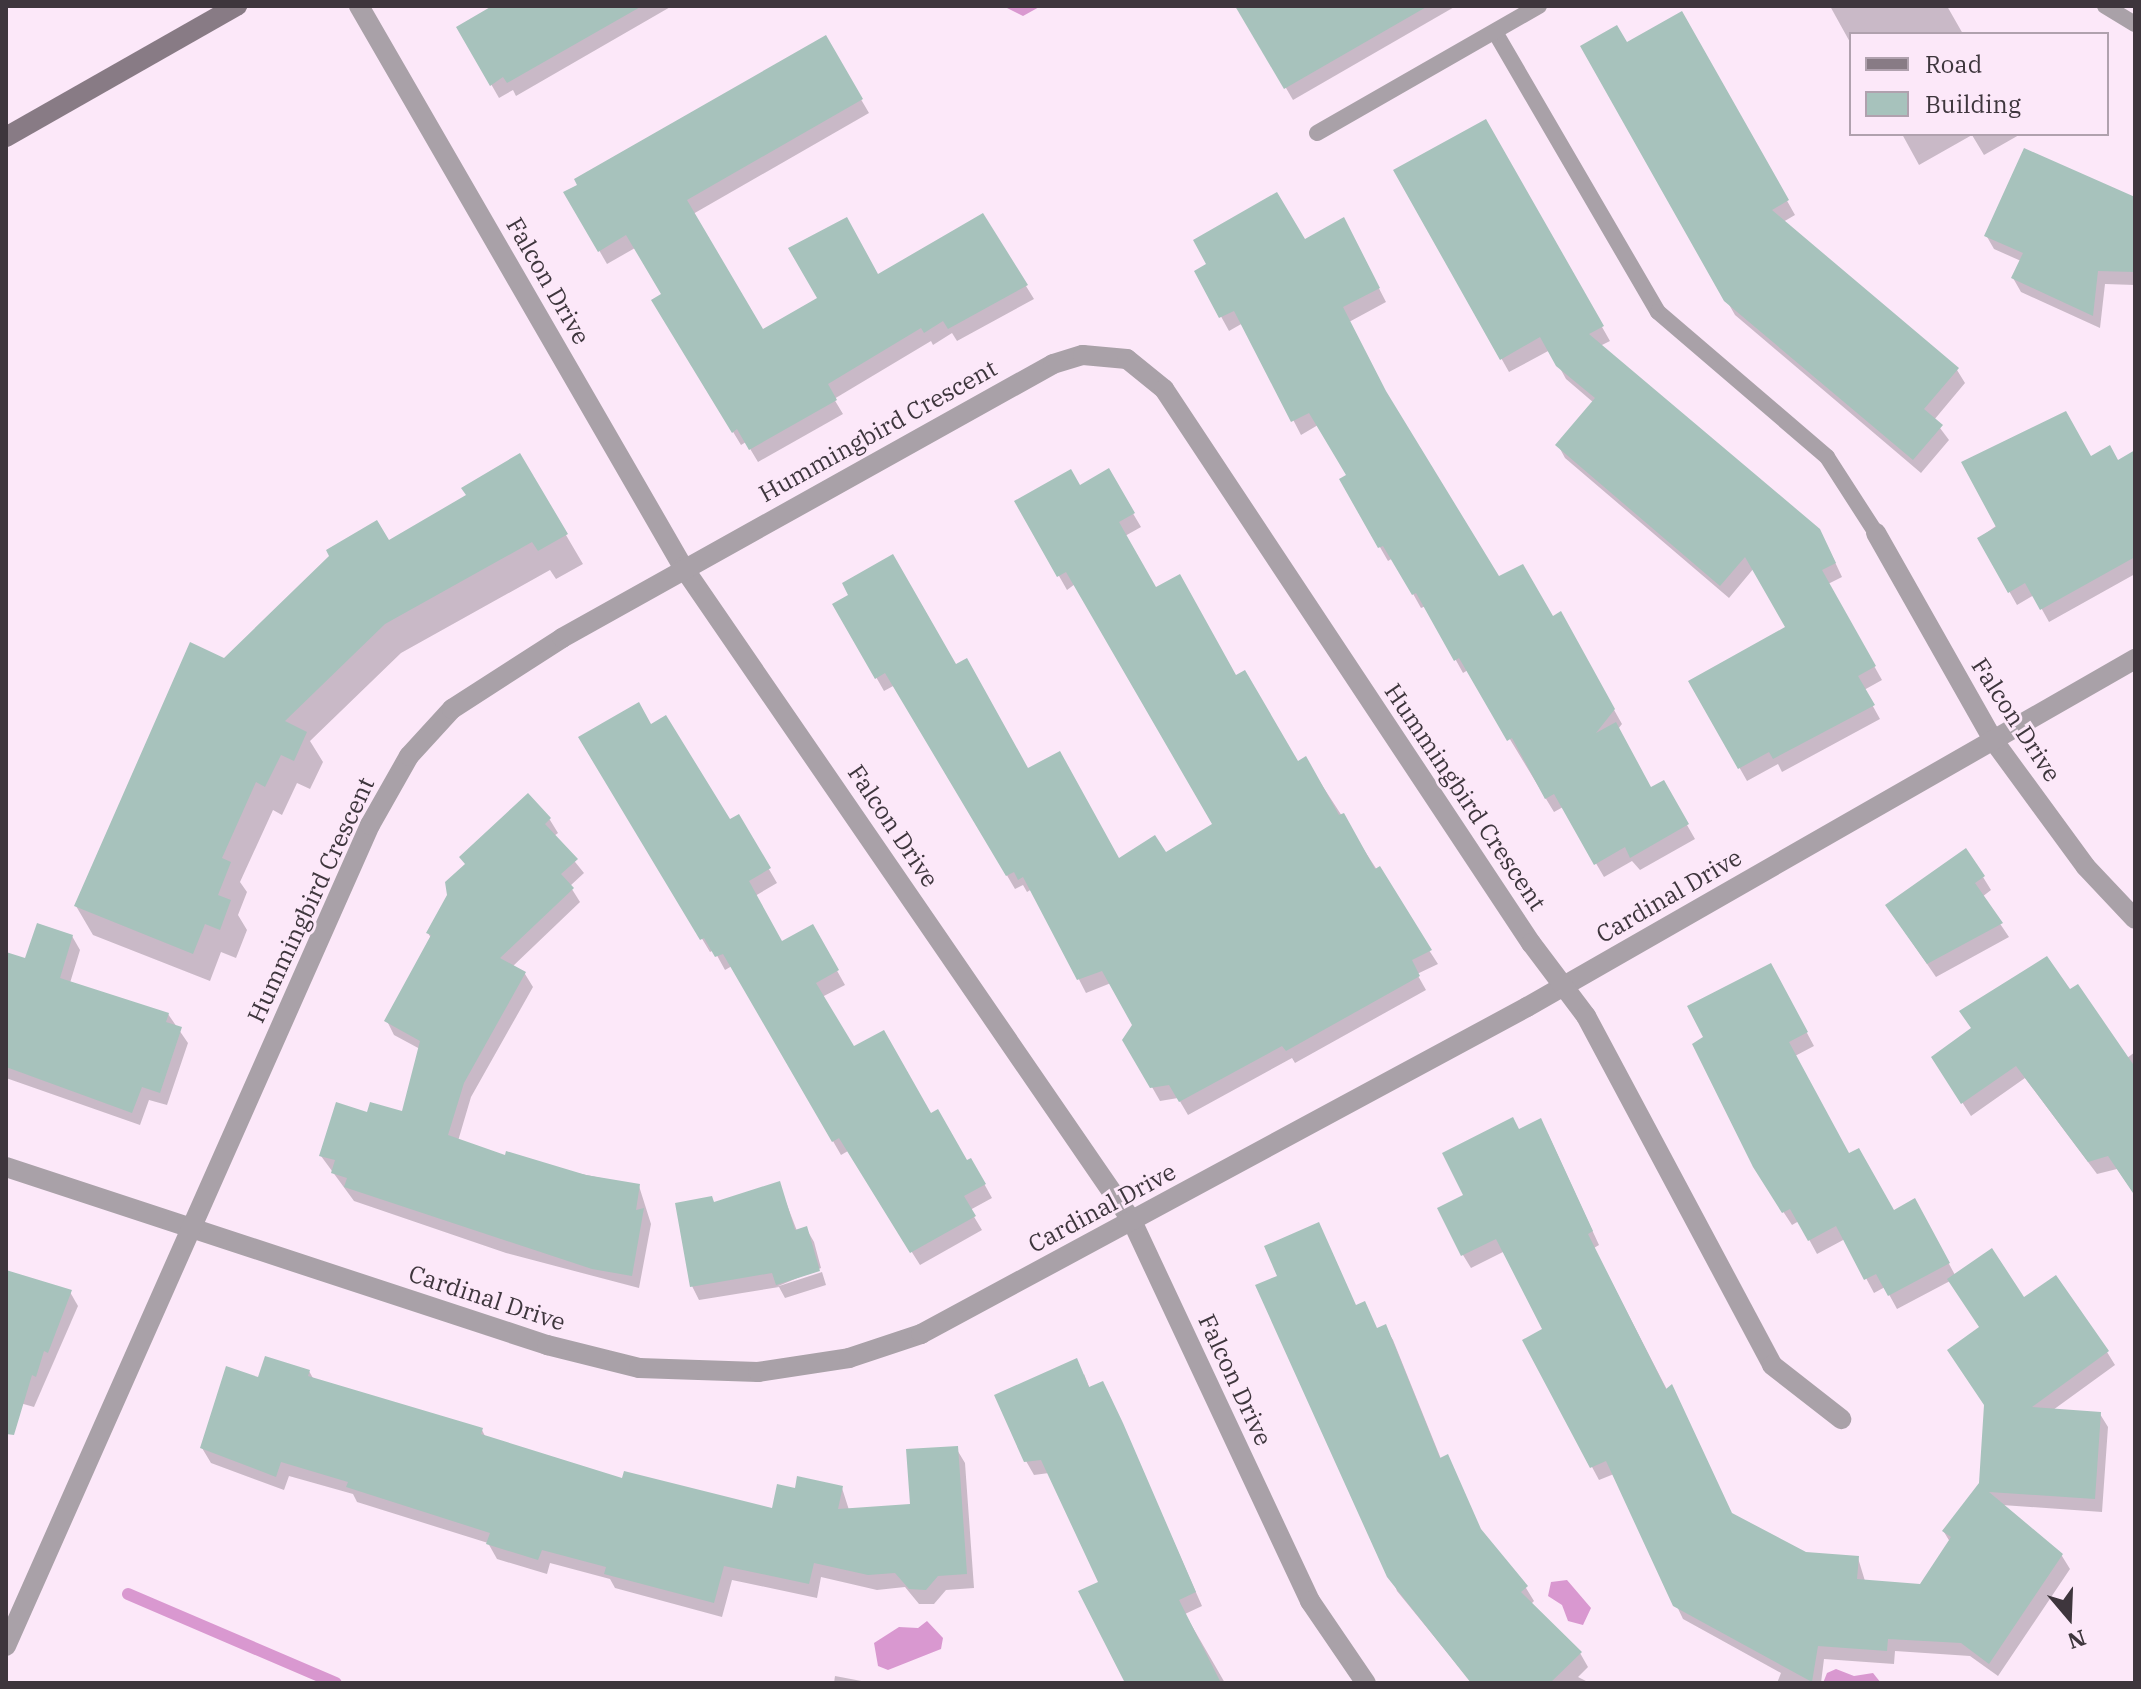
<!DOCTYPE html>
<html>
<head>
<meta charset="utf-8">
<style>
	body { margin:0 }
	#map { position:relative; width:2141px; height:1689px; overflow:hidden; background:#fce8f9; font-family:"IBM Plex Serif",serif }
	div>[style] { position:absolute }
	.water>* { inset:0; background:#d998d0 }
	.shadow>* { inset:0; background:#0003 }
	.stream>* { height:12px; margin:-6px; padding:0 6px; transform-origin:6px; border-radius:6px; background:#d998d0 }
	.building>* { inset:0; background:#a7c2bc }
	.service>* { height:16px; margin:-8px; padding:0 8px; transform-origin:8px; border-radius:8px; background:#a9a1a8 }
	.minor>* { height:20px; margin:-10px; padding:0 10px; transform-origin:10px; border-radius:10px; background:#a9a1a8 }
	.secondary>* { height:20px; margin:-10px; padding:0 10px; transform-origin:10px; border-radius:10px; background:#887b85 }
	span { translate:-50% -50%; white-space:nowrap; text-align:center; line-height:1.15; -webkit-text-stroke:6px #fce8f9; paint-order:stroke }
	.street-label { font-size:24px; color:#3e363d }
	.frame { position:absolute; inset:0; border:8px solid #3e363d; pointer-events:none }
	.legend { position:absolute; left:1849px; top:32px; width:260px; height:104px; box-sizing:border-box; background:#fce8f9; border:2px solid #b0a1ae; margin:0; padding:10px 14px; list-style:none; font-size:24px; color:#3e363d }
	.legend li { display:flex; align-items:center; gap:16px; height:40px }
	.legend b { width:40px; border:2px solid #b0a1ae }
	.north { position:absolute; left:2029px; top:1577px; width:80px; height:80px; -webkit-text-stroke:6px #fce8f9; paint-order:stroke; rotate:161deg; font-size:22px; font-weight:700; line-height:32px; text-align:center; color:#3e363d }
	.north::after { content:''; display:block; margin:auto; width:28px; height:36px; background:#3e363d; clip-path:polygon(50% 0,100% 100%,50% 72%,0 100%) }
</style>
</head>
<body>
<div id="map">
	<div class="water">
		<div style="clip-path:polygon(1003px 6px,1041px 6px,1023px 16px)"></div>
		<div style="clip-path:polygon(1567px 1580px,1591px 1608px,1583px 1625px,1568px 1621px,1562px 1605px,1548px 1596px,1551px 1582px)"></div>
		<div style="clip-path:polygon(927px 1621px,943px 1638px,941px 1649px,888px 1670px,878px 1666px,874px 1643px,899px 1627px,918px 1628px)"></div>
		<div style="clip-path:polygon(1836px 1669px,1854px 1676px,1873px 1673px,1881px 1683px,1823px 1683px,1827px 1673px)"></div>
	</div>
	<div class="shadow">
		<div style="clip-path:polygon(496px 6px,672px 6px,516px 96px,513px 90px,499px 98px,459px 28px)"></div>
		<div style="clip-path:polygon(1238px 6px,1456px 6px,1293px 100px)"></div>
		<div style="clip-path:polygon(1830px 6px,1947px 6px,1963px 34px,1851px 34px,1851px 44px)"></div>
		<div style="clip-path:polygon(1682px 14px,1795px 215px,1783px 222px,1957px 370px,1965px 383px,1934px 420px,1949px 440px,1921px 473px,1735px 315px,1582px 47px,1627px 45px)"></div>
		<div style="clip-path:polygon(825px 38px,869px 113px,693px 214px,762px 332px,878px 276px,1026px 286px,1034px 299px,957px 341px,952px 333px,933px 345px,931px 341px,834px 399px,843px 414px,758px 462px,746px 442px,741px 445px,654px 301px,664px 295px,635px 248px,607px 264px,566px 193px)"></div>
		<div style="clip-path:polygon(1485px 121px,1610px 341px,1600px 346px,1827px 545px,1842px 577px,1828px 584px,1882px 680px,1864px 690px,1880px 719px,1782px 772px,1778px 764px,1747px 781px,1691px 682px,1787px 627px,1754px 568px,1729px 598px,1565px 458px,1558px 445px,1594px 403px,1566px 379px,1550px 350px,1509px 372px,1396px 171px)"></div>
		<div style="clip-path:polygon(1902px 134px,2019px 134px,2019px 135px,1984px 155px,1972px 135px,1919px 165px)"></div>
		<div style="clip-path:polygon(2134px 171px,2135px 285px,2105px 284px,2100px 328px,2021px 292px,2013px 278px,2021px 261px,1994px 249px,1986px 235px,2134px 198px)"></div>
		<div style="clip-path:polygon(1351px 234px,1386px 302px,1349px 322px,1390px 402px,1499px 579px,1552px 619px,1560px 614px,1622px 724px,1618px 729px,1651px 790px,1663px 783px,1695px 839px,1640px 870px,1632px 861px,1604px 877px,1563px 807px,1554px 812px,1468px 670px,1463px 673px,1426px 606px,1421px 608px,1393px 558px,1388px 561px,1341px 480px,1348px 476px,1318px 425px,1301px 435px,1243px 323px,1229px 331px,1196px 271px)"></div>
		<div style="clip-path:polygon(2135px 453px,2135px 574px,2049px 622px,2034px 595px,2017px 605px,1979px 538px,2091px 459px,2118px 463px)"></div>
		<div style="clip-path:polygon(519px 455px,583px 564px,556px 579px,550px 570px,401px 653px,310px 741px,323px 762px,310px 789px,297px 783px,282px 815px,273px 810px,240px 882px,247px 892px,238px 915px,247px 930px,236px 958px,221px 952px,210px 981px,93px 935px,76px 906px,224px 660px,389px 542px,468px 496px)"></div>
		<div style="clip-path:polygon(1108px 471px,1141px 527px,1125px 536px,1156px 589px,1235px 678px,1297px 763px,1305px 759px,1438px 964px,1417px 974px,1426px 990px,1295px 1063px,1292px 1058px,1188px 1115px,1178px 1098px,1160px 1101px,1125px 1040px,1135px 1025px,1111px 983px,1086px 993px,1032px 889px,1027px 892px,1023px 885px,1015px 889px,895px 685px,884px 691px,835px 605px,955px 666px,1028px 770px,1119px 860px,1165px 855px,1214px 825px,1075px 584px,1067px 590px,1017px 502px,1080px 487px)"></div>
		<div style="clip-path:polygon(650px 727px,730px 821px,738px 816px,777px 883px,755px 896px,782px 944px,812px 926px,845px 985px,822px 997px,853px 1049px,931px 1115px,966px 1163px,971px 1160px,992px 1198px,970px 1210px,982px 1230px,920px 1265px,848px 1151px,841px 1155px,732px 966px,725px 970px,714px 950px,710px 952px,581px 737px)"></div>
		<div style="clip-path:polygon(528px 796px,550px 820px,558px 833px,554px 836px,584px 873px,570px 886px,580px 902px,512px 967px,525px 974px,533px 987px,471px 1097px,458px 1141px,506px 1158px,639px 1186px,651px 1224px,639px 1288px,506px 1253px,354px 1201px,321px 1156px,403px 1114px,420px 1049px,394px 1035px,387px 1021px,431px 938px,428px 933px)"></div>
		<div style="clip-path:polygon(1983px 877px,1991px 890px,1982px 897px,2009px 937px,1936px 977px,1887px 906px)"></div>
		<div style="clip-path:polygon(72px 936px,80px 950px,70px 983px,168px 1014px,188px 1043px,167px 1105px,149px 1100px,140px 1125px,6px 1078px,6px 954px,27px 960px)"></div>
		<div style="clip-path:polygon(1778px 979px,1814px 1046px,1795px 1056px,1849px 1156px,1893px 1212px,1915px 1201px,1955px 1275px,2024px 1300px,2107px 1352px,2115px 1365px,2053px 1410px,2100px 1414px,2108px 1427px,2102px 1512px,2002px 1505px,2062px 1556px,2070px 1569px,1998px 1676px,1970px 1656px,1895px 1651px,1894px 1664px,1824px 1659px,1821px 1683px,1777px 1683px,1781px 1673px,1683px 1619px,1614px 1474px,1599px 1480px,1592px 1467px,1545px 1330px,1505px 1251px,1471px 1268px,1463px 1255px,1465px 1196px,1519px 1131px,1548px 1134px,1599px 1245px,1594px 1248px,1732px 1516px,1805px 1554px,1858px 1558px,1865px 1581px,1921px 1586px,1950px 1542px,1944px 1532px,1981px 1483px,1986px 1406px,1981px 1329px,1950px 1281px,1897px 1309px,1885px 1287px,1874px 1293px,1845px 1239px,1817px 1254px,1799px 1221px,1792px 1225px,1763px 1181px)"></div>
		<div style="clip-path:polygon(2070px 992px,2127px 1058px,2135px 1052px,2135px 1195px,2117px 1169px,2097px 1174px,2025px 1078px,1971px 1116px,1942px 1071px)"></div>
		<div style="clip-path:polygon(779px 1184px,797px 1231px,806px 1228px,814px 1242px,821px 1268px,776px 1287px,822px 1272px,826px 1285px,785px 1298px,779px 1287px,699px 1300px,692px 1286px,715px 1204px)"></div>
		<div style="clip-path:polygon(1318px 1224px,1356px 1307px,1377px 1330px,1385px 1327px,1393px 1340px,1441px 1459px,1484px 1536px,1526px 1588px,1534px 1601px,1531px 1604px,1580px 1653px,1588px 1667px,1578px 1677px,1590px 1683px,1472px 1683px,1397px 1591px,1280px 1277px)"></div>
		<div style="clip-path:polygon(6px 1272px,70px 1292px,78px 1306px,34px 1407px,6px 1399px)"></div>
		<div style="clip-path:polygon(309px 1371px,314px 1380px,482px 1430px,486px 1438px,624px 1480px,773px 1511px,796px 1490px,842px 1488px,849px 1510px,912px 1506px,956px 1448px,965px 1463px,974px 1588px,946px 1590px,934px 1604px,919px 1604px,905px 1587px,877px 1590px,821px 1577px,817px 1598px,732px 1580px,722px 1617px,615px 1588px,610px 1579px,550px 1563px,547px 1574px,497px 1559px,488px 1543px,357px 1502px,353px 1494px,289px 1476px,284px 1490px,211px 1463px,202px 1448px,260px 1379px)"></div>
		<div style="clip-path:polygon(1084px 1374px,1090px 1389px,1110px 1397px,1202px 1606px,1185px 1614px,1225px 1683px,1128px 1683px,1101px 1583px,1049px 1473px,1034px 1475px,1026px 1461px)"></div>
		<div style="clip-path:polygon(835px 1676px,872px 1683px,834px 1683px)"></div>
	</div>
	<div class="stream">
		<div style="left:128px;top:1594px;width:226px;rotate:23.2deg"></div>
	</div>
	<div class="building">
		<div style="clip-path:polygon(492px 6px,642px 6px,507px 83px,503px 77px,490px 86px,456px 27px)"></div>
		<div style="clip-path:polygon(1235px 6px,1428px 6px,1284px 89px)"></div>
		<div style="clip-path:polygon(1682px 11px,1789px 200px,1772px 210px,1959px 368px,1924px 409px,1943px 425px,1913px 460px,1724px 301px,1580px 46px,1617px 25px,1627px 42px)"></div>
		<div style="clip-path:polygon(826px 35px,863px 99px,687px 200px,763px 329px,817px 298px,788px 248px,847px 217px,878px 274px,983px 213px,1028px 285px,948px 329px,943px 321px,924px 333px,921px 328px,828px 384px,837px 400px,749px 450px,737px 429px,732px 433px,651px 300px,661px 294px,626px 235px,598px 252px,563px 192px,577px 185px,574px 179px)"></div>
		<div style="clip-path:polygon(1486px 119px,1604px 326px,1589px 334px,1820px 529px,1836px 563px,1822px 570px,1876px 666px,1858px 676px,1875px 705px,1773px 759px,1769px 752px,1738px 769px,1688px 681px,1785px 627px,1745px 557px,1720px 586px,1555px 445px,1595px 398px,1556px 366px,1540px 337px,1500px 360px,1393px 170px)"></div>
		<div style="clip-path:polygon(2024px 148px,2135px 197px,2135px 272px,2098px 271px,2093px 316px,2011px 278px,2023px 253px,1984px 236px)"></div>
		<div style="clip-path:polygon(1277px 192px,1305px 239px,1344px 217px,1380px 288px,1343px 307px,1386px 391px,1499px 576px,1523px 564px,1553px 616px,1561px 611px,1615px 709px,1596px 733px,1616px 722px,1651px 787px,1664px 780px,1689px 824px,1630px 858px,1625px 847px,1594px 865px,1554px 794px,1545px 799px,1512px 738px,1507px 741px,1459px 658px,1454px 661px,1416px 593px,1412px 595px,1383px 546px,1378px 548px,1339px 479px,1346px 475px,1309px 413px,1291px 422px,1234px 311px,1219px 318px,1194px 271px,1206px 264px,1193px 240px)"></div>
		<div style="clip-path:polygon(2066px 411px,2091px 456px,2110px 445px,2118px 460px,2135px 450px,2135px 557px,2040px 610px,2025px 583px,2008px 593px,1977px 538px,1996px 527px,1961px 462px)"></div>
		<div style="clip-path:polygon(520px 453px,568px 534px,538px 551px,532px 542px,385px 624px,285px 721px,307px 732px,294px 761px,281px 755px,265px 787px,256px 782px,222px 858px,231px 862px,218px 895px,231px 900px,220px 930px,205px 924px,193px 954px,74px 906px,190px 642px,224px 658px,329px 556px,326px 550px,377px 520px,389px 540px,466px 495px,461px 488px)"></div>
		<div style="clip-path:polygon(1109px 468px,1135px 513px,1119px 522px,1156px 587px,1180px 574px,1236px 675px,1245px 670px,1298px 761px,1306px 756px,1339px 815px,1344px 813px,1375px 869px,1380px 866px,1432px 950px,1412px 960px,1420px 976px,1286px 1051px,1282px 1046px,1179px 1102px,1169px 1085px,1150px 1088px,1122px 1040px,1132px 1025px,1102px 971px,1077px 980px,1023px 877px,1018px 880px,1014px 872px,1006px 876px,885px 673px,875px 679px,832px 604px,848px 595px,842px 583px,893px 554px,956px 664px,967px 658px,1028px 768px,1060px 751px,1119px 858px,1155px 835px,1166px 852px,1212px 824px,1066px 572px,1057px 577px,1014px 501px,1071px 469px,1080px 485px)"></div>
		<div style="clip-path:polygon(639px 702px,651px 724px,666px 715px,730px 819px,739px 814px,771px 868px,749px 881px,782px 941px,813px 924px,839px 970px,816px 983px,854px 1046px,884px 1030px,931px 1113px,938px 1109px,967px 1160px,971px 1158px,986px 1184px,964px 1196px,976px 1216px,910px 1253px,839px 1138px,832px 1142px,723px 954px,715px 957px,704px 938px,700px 940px,578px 737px)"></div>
		<div style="clip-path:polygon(528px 793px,551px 818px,545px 824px,578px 859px,561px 874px,574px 888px,500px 958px,526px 972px,464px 1083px,448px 1135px,505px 1155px,506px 1151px,586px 1175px,640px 1184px,636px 1210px,644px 1208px,632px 1276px,592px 1269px,344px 1187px,347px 1178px,331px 1173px,335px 1160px,319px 1156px,336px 1102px,367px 1112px,370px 1102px,402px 1111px,420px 1041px,384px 1021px,431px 935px,426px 933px,447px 895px,445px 882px,465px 864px,459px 857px)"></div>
		<div style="clip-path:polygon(1966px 848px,1985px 876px,1975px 883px,2003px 923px,1927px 964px,1885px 905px)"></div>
		<div style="clip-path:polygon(37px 923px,73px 935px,60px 978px,169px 1013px,166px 1022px,182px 1027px,160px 1093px,142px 1087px,132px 1113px,6px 1067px,6px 952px,25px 958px)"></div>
		<div style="clip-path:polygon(2047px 956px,2070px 989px,2078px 984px,2135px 1067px,2135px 1196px,2108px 1156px,2088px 1162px,2016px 1066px,1961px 1104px,1931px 1057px,1971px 1028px,1959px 1011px)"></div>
		<div style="clip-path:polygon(1771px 963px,1808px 1032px,1789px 1042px,1849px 1153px,1859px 1148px,1894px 1210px,1915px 1198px,1950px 1263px,1888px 1296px,1876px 1274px,1864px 1280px,1836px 1226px,1808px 1241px,1790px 1209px,1782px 1213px,1753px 1167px,1692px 1044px,1703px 1037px,1687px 1006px)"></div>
		<div style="clip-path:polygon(1513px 1117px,1519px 1129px,1541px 1118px,1593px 1231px,1588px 1234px,1666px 1389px,1672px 1384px,1732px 1513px,1806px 1552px,1859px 1556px,1857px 1579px,1920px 1584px,1951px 1537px,1942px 1531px,1979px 1483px,1984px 1405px,1947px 1350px,1979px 1327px,1947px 1279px,1992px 1248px,2024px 1297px,2056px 1275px,2109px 1351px,2032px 1407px,2101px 1412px,2095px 1499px,1989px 1492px,2063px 1554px,1989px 1664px,1961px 1643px,1888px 1639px,1887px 1651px,1818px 1646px,1812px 1682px,1673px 1606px,1606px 1461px,1590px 1468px,1522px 1340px,1542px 1329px,1496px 1239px,1461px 1256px,1437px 1208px,1463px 1195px,1442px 1153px)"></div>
		<div style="clip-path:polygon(780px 1181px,795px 1230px,807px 1226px,820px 1271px,776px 1285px,772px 1273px,690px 1287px,675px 1203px,712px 1196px,714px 1202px)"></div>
		<div style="clip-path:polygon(1319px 1222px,1356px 1305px,1365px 1301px,1377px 1328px,1386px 1324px,1440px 1458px,1448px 1454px,1481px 1529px,1528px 1586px,1521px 1592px,1582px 1652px,1550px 1683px,1471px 1683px,1387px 1577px,1255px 1285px,1277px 1276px,1264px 1246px)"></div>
		<div style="clip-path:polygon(6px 1270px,72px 1290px,48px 1353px,44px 1351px,36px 1377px,32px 1375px,14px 1435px,6px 1434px)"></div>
		<div style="clip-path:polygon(265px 1356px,310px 1370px,308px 1376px,483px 1428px,481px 1434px,622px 1478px,624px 1471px,772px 1508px,777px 1484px,795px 1488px,797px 1476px,843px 1486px,838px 1509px,910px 1504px,906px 1449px,958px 1446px,967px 1574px,938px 1576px,926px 1590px,909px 1589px,895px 1573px,868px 1575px,814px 1563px,809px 1584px,724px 1566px,714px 1603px,604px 1574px,606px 1567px,542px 1550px,538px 1560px,486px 1544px,490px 1533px,346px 1487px,348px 1482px,281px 1462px,276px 1477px,200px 1448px,226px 1366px,258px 1377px)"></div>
		<div style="clip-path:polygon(1077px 1358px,1089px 1387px,1103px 1381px,1123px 1423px,1196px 1592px,1179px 1600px,1221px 1683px,1125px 1683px,1078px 1591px,1098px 1582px,1041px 1460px,1024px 1462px,994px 1395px)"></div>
	</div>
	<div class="service">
		<div style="left:2105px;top:6px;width:35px;rotate:31deg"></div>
		<div style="left:1495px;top:32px;width:324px;rotate:59.8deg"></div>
		<div style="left:1658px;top:312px;width:223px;rotate:40.6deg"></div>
		<div style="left:1827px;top:457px;width:90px;rotate:57.2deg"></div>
		<div style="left:1317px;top:133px;width:256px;rotate:-29.8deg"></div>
	</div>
	<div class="minor">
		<div style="left:359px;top:6px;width:648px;rotate:59.99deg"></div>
		<div style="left:683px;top:567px;width:793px;rotate:55.53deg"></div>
		<div style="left:1132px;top:1221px;width:420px;rotate:64.9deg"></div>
		<div style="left:1310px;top:1601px;width:99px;rotate:55.7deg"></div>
		<div style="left:1876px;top:533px;width:238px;rotate:60.5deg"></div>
		<div style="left:1993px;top:740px;width:157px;rotate:53.8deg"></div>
		<div style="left:2086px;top:867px;width:71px;rotate:46.7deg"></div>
		<div style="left:6px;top:1167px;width:570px;rotate:18.21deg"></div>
		<div style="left:547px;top:1345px;width:95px;rotate:14deg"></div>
		<div style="left:639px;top:1368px;width:119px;rotate:1.9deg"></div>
		<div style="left:758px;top:1372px;width:92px;rotate:-8.7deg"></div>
		<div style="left:849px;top:1358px;width:76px;rotate:-18.4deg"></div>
		<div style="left:921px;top:1334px;width:689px;rotate:-28.35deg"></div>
		<div style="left:1527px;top:1007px;width:701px;rotate:-29.79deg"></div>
		<div style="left:6px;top:1646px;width:898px;rotate:-66.09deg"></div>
		<div style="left:370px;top:825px;width:79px;rotate:-60.5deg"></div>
		<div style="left:409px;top:756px;width:64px;rotate:-47.5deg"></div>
		<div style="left:452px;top:709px;width:131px;rotate:-32.8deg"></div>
		<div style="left:562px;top:638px;width:562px;rotate:-29.16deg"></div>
		<div style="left:1053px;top:364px;width:31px;rotate:-17deg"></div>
		<div style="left:1083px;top:355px;width:44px;rotate:5.2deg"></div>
		<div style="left:1127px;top:359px;width:48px;rotate:39deg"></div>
		<div style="left:1164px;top:389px;width:665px;rotate:56.48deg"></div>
		<div style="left:1531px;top:943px;width:91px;rotate:53deg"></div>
		<div style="left:1586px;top:1016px;width:395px;rotate:61.9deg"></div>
		<div style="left:1772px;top:1365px;width:88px;rotate:38deg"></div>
	</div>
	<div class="secondary">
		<div style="left:6px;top:137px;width:266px;rotate:-29.6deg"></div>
	</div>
	<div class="street-label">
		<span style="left:548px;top:281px;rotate:60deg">Falcon Drive</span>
		<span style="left:878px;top:431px;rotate:-29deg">Hummingbird Crescent</span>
		<span style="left:2016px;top:720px;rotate:57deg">Falcon Drive</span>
		<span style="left:1465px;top:797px;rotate:56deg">Hummingbird Crescent</span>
		<span style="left:893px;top:826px;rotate:56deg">Falcon Drive</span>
		<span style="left:1669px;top:896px;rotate:-30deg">Cardinal Drive</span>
		<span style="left:311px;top:900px;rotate:-65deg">Hummingbird Crescent</span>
		<span style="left:1102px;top:1208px;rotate:-28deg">Cardinal Drive</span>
		<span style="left:487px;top:1298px;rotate:18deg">Cardinal Drive</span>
		<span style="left:1235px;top:1380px;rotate:65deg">Falcon Drive</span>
	</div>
	<div class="frame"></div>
	<ul class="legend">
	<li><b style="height:10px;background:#887b85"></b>Road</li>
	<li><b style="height:22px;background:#a7c2bc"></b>Building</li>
	</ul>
	<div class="north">N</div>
</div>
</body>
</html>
